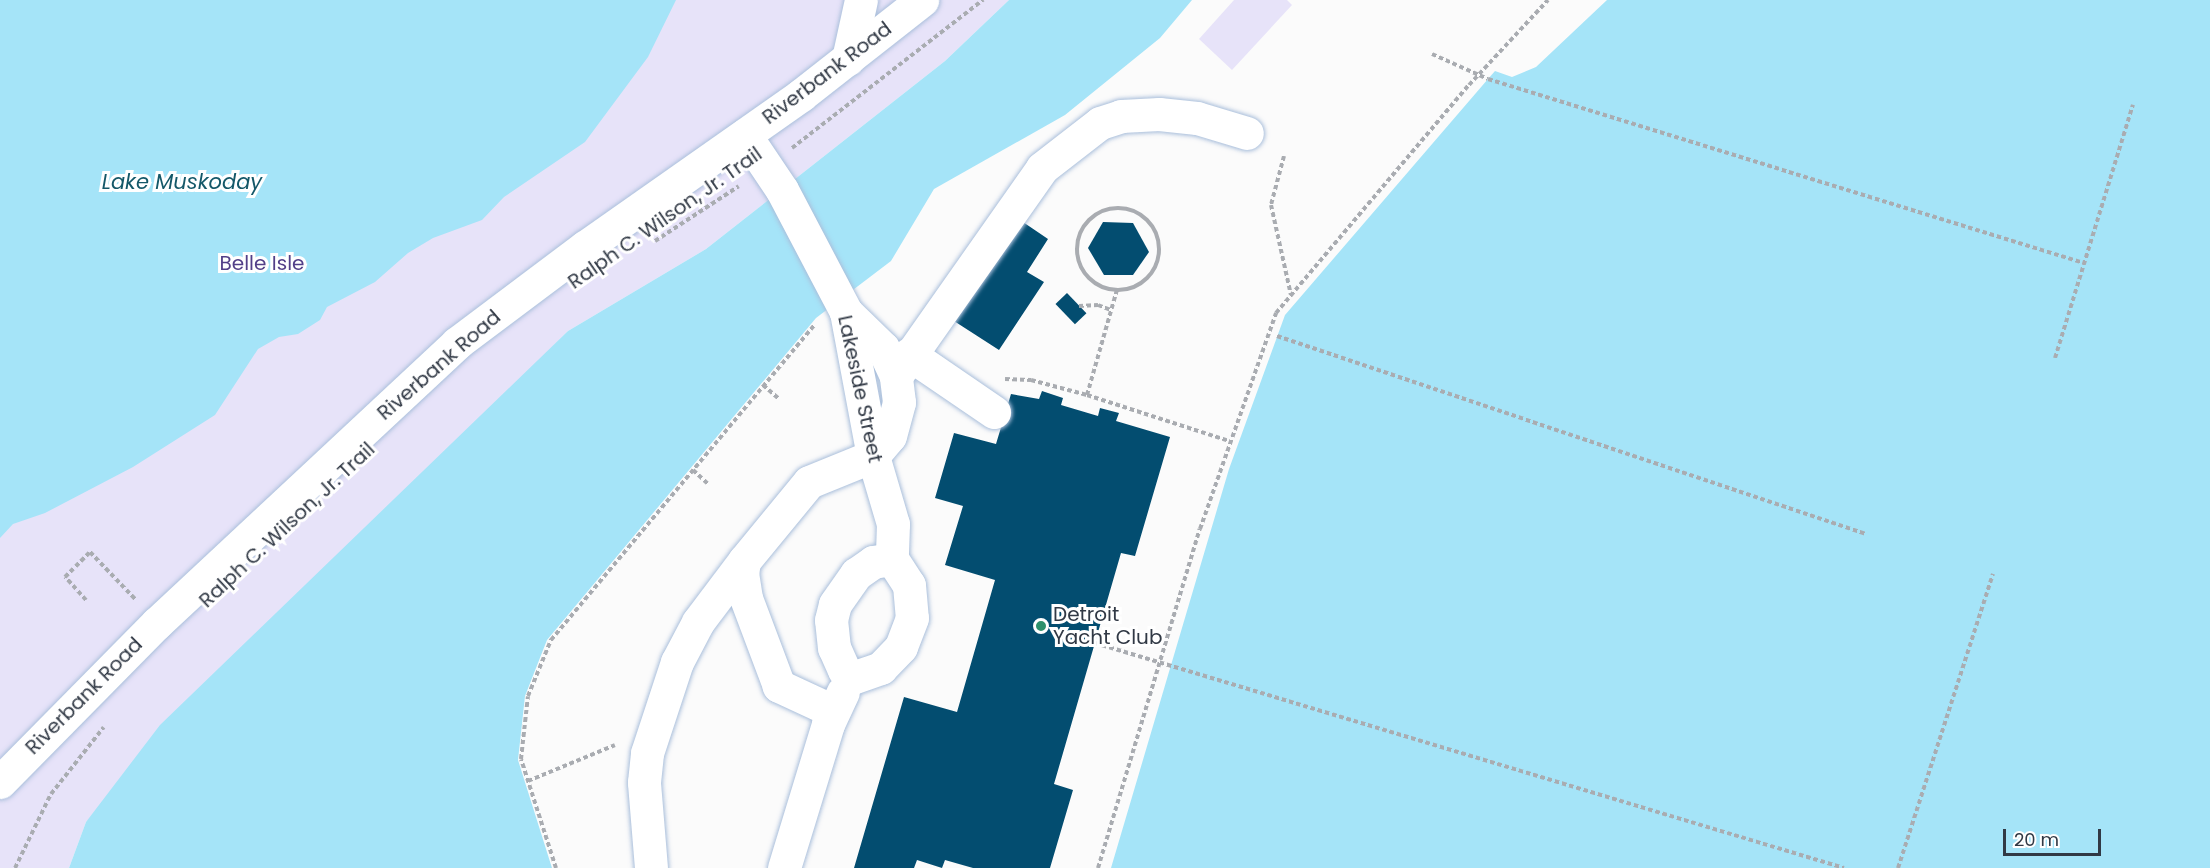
<!DOCTYPE html>
<html>
<head>
<meta charset="utf-8">
<style>
	body { margin:0 }
	#map { position:relative; width:2210px; height:868px; overflow:hidden; background:#fbfbfb; font-family:Poppins,sans-serif }
	div>[style] { position:absolute }
	.green>* { inset:0; background:#e7e3f9 }
	.water>* { inset:0; background:#a5e4f8 }
	.building>* { inset:0; background:#034d70; transform-origin:0 0 }
	.path>* { height:4px; margin-top:-2px; transform-origin:0; background:repeating-linear-gradient(90deg,#a9acb1 0 4.5px,transparent 0 7.5px) }
	.path>.ring { margin:-2px; padding:0; box-sizing:content-box; background:none; border:4px solid #a9acb1; border-radius:50% }
	.roads { filter:drop-shadow(0 0 2px #aabfdb) drop-shadow(0 0 2px #aabfdb) }
	.minor>* { height:33px; margin:-16.5px; padding:0 16.5px; transform-origin:16.5px; border-radius:16.5px; background:#fff }
	.dots>* { width:16px; height:16px; translate:-50% -50%; box-sizing:border-box; border:3px solid #fff; border-radius:50% }
	span { translate:-50% -50%; white-space:nowrap; text-align:center; line-height:1.15; -webkit-text-stroke:6px #fff; paint-order:stroke }
	.street-label { font-size:20px; color:#313945 }
	.park-label { font-size:20px; color:#523f88 }
	.poi-label { font-size:20px; color:#313945 }
	.left { translate:0 -50%; text-align:left }
	.water-label { font-size:21px; color:#145869; font-style:italic }
	.scale { position:absolute; left:2003px; top:829px; width:98px; height:27px; box-sizing:border-box; border:3px solid #313945; border-top:0; padding-left:8px; font-size:18px; line-height:21px; white-space:nowrap; color:#313945; -webkit-text-stroke:4px #fff; paint-order:stroke }
</style>
</head>
<body>
<div id="map">
	<div class="green">
		<div style="clip-path:polygon(0 0,1009px 0,945px 61px,706px 249px,568px 331px,86px 822px,69px 868px,0 868px)"></div>
		<div style="clip-path:polygon(1234px 0,1287px 0,1292px 5px,1232px 70px,1199px 39px)"></div>
	</div>
	<div class="water">
		<div style="clip-path:polygon(0 0,676px 0,648px 57px,585px 142px,504px 197px,482px 220px,433px 238px,408px 253px,375px 282px,327px 307px,320px 320px,298px 334px,279px 337px,258px 349px,215px 415px,133px 467px,45px 513px,13px 524px,0 538px)"></div>
		<div style="clip-path:polygon(1009px 0,1192px 0,1160px 38px,1065px 115px,934px 189px,891px 261px,816px 318px,547px 640px,525px 696px,518px 760px,552px 868px,69px 868px,86px 822px,160px 725px,568px 331px,706px 249px,945px 61px)"></div>
		<div style="clip-path:polygon(1607px 0,2210px 0,2210px 868px,1111px 868px,1229px 469px,1285px 315px,1488px 79px,1495px 71px,1512px 77px,1536px 67px)"></div>
	</div>
	<div class="building">
		<div style="clip-path:polygon(1020px 220px,1048px 239px,1027px 272px,1044px 282px,999px 350px,954px 321px)"></div>
		<div style="clip-path:polygon(1103px 222px,1133px 223px,1149px 252px,1133px 275px,1104px 275px,1088px 248px)"></div>
		<div style="left:1067px;top:293px;width:28px;height:16px;rotate:46deg"></div>
		<div style="clip-path:polygon(1042px 391px,1063px 398px,1061px 405px,1098px 416px,1100px 408px,1119px 413px,1116px 421px,1170px 437px,1135px 556px,1121px 553px,1054px 784px,1073px 790px,1050px 868px,973px 868px,945px 860px,942px 868px,917px 860px,914px 868px,854px 868px,904px 697px,957px 712px,995px 580px,945px 565px,963px 506px,935px 498px,954px 433px,996px 444px,1011px 394px,1039px 399px)"></div>
	</div>
	<div class="path">
		<div style="left:1432px;top:54px;width:61px;rotate:24.1deg"></div>
		<div style="left:1488px;top:79px;width:624px;rotate:17.16deg"></div>
		<div style="left:792px;top:148px;width:242px;rotate:-37.8deg"></div>
		<div style="left:1284px;top:156px;width:51px;rotate:104.9deg"></div>
		<div style="left:1271px;top:205px;width:92px;rotate:77.5deg"></div>
		<div class="ring" style="left:1077px;top:208px;width:78px;height:78px"></div>
		<div style="left:655px;top:241px;width:100px;rotate:-33.2deg"></div>
		<div style="left:1079px;top:306px;width:19px;rotate:-3deg"></div>
		<div style="left:1098px;top:305px;width:14px;rotate:21deg"></div>
		<div style="left:1277px;top:336px;width:621px;rotate:18.58deg"></div>
		<div style="left:2055px;top:358px;width:265px;rotate:-72.9deg"></div>
		<div style="left:1005px;top:379px;width:26px;rotate:2deg"></div>
		<div style="left:1031px;top:380px;width:58px;rotate:15deg"></div>
		<div style="left:1087px;top:395px;width:149px;rotate:17.9deg"></div>
		<div style="left:763px;top:385px;width:20px;rotate:41deg"></div>
		<div style="left:1087px;top:395px;width:109px;rotate:-74.1deg"></div>
		<div style="left:693px;top:470px;width:21px;rotate:43deg"></div>
		<div style="left:86px;top:600px;width:31px;rotate:-132deg"></div>
		<div style="left:65px;top:577px;width:35px;rotate:-45deg"></div>
		<div style="left:90px;top:552px;width:65px;rotate:46.2deg"></div>
		<div style="left:1095px;top:643px;width:782px;rotate:16.72deg"></div>
		<div style="left:528px;top:781px;width:94px;rotate:-22.5deg"></div>
		<div style="left:15px;top:868px;width:82px;rotate:-64.1deg"></div>
		<div style="left:51px;top:794px;width:85px;rotate:-51.7deg"></div>
		<div style="left:556px;top:868px;width:114px;rotate:-107.8deg"></div>
		<div style="left:521px;top:759px;width:63px;rotate:-83.7deg"></div>
		<div style="left:528px;top:696px;width:61px;rotate:-67.7deg"></div>
		<div style="left:551px;top:640px;width:410px;rotate:-50.1deg"></div>
		<div style="left:1098px;top:868px;width:354px;rotate:-73.3deg"></div>
		<div style="left:1200px;top:529px;width:229px;rotate:-70.6deg"></div>
		<div style="left:1276px;top:313px;width:299px;rotate:-49.8deg"></div>
		<div style="left:1469px;top:85px;width:116px;rotate:-47.1deg"></div>
		<div style="left:1898px;top:868px;width:309px;rotate:-72.1deg"></div>
	</div>
	<div class="roads">
		<div class="minor">
			<div style="left:848px;top:59px;width:60px;rotate:-77.6deg"></div>
			<div style="left:745px;top:135px;width:66px;rotate:56.1deg"></div>
			<div style="left:782px;top:190px;width:138px;rotate:62.3deg"></div>
			<div style="left:846px;top:312px;width:147px;rotate:79.4deg"></div>
			<div style="left:873px;top:456px;width:71px;rotate:73.6deg"></div>
			<div style="left:893px;top:524px;width:35px;rotate:92deg"></div>
			<div style="left:892px;top:559px;width:31px;rotate:57deg"></div>
			<div style="left:909px;top:585px;width:33px;rotate:85deg"></div>
			<div style="left:912px;top:618px;width:31px;rotate:111deg"></div>
			<div style="left:901px;top:647px;width:29px;rotate:134deg"></div>
			<div style="left:881px;top:668px;width:31px;rotate:161deg"></div>
			<div style="left:852px;top:678px;width:11px;rotate:-135deg"></div>
			<div style="left:844px;top:670px;width:24px;rotate:-114deg"></div>
			<div style="left:834px;top:648px;width:28px;rotate:-96deg"></div>
			<div style="left:831px;top:620px;width:16px;rotate:-76deg"></div>
			<div style="left:835px;top:604px;width:37px;rotate:-55deg"></div>
			<div style="left:856px;top:574px;width:21px;rotate:-35deg"></div>
			<div style="left:873px;top:562px;width:19px;rotate:-9deg"></div>
			<div style="left:909px;top:354px;width:103px;rotate:34.3deg"></div>
			<div style="left:896px;top:376px;width:254px;rotate:-54.9deg"></div>
			<div style="left:1042px;top:168px;width:73px;rotate:-37.8deg"></div>
			<div style="left:1100px;top:123px;width:22px;rotate:-18deg"></div>
			<div style="left:1121px;top:116px;width:38px;rotate:-3deg"></div>
			<div style="left:1159px;top:114px;width:38px;rotate:6deg"></div>
			<div style="left:1197px;top:118px;width:52px;rotate:16.7deg"></div>
			<div style="left:833px;top:711px;width:60px;rotate:-155.2deg"></div>
			<div style="left:779px;top:686px;width:94px;rotate:-110.6deg"></div>
			<div style="left:746px;top:598px;width:24px;rotate:-99deg"></div>
			<div style="left:742px;top:574px;width:13px;rotate:-81deg"></div>
			<div style="left:744px;top:561px;width:102px;rotate:-50.6deg"></div>
			<div style="left:809px;top:482px;width:69px;rotate:-22.1deg"></div>
			<div style="left:873px;top:456px;width:26px;rotate:-50deg"></div>
			<div style="left:890px;top:436px;width:35px;rotate:-75deg"></div>
			<div style="left:899px;top:402px;width:26px;rotate:-97deg"></div>
			<div style="left:896px;top:376px;width:31px;rotate:-115deg"></div>
			<div style="left:883px;top:348px;width:52px;rotate:-135.8deg"></div>
			<div style="left:0;top:782px;width:223px;rotate:-45.4deg"></div>
			<div style="left:157px;top:623px;width:410px;rotate:-43deg"></div>
			<div style="left:457px;top:343px;width:160px;rotate:-36.9deg"></div>
			<div style="left:585px;top:247px;width:264px;rotate:-35.1deg"></div>
			<div style="left:801px;top:95px;width:154px;rotate:-38.1deg"></div>
			<div style="left:651px;top:868px;width:86px;rotate:-94.7deg"></div>
			<div style="left:644px;top:782px;width:29px;rotate:-84deg"></div>
			<div style="left:647px;top:753px;width:96px;rotate:-71.8deg"></div>
			<div style="left:677px;top:662px;width:45px;rotate:-62.3deg"></div>
			<div style="left:698px;top:622px;width:76px;rotate:-53deg"></div>
			<div style="left:784px;top:868px;width:151px;rotate:-73deg"></div>
			<div style="left:828px;top:724px;width:35px;rotate:-65deg"></div>
		</div>
	</div>
	<div class="dots">
		<div style="left:1041px;top:626px;background:#2c906b"></div>
	</div>
	<div class="street-label">
		<span style="left:827px;top:73px;rotate:-37deg">Riverbank Road</span>
		<span style="left:665px;top:218px;rotate:-35deg">Ralph C. Wilson, Jr. Trail</span>
		<span style="left:439px;top:365px;rotate:-41deg">Riverbank Road</span>
		<span style="left:860px;top:389px;rotate:78deg">Lakeside Street</span>
		<span style="left:287px;top:525px;rotate:-43deg">Ralph C. Wilson, Jr. Trail</span>
		<span style="left:84px;top:696px;rotate:-45deg">Riverbank Road</span>
	</div>
	<div class="park-label">
		<span style="left:262px;top:263px">Belle Isle</span>
	</div>
	<div class="poi-label">
		<span class="left" style="left:1053px;top:626px">Detroit<br>Yacht Club</span>
	</div>
	<div class="water-label">
		<span style="left:182px;top:182px">Lake Muskoday</span>
	</div>
	<div class="scale">20 m</div>
</div>
</body>
</html>
